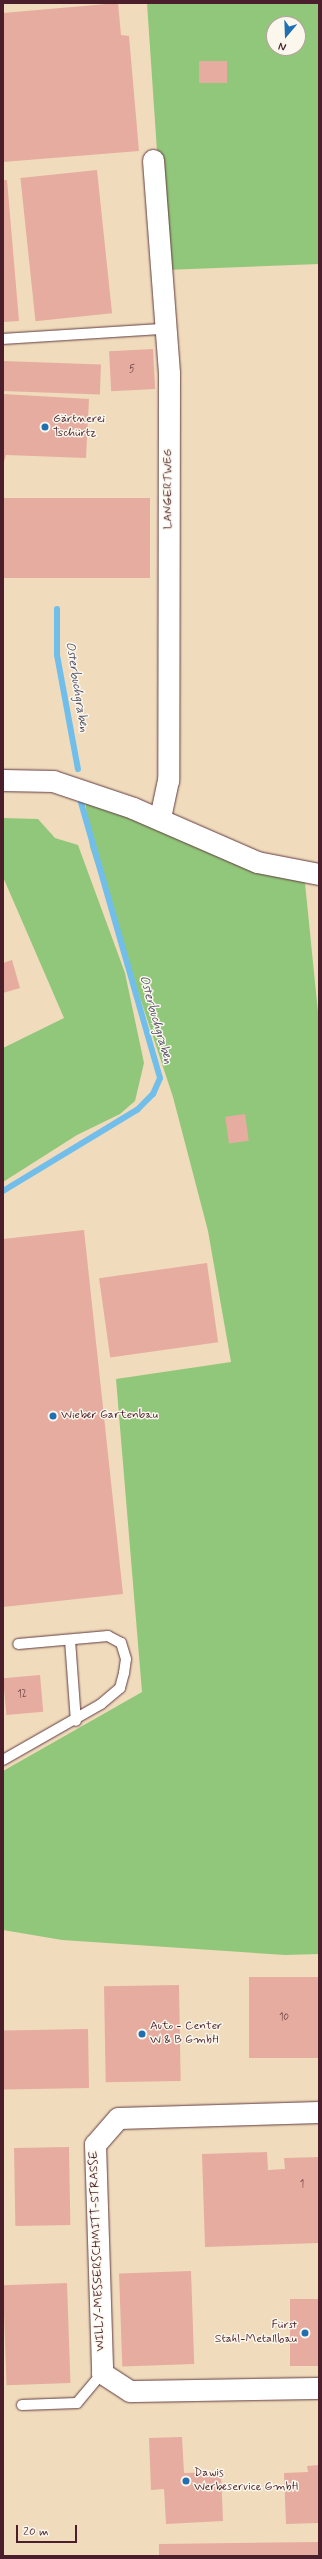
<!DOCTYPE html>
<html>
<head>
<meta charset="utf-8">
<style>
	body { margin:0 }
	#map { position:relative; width:322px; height:2559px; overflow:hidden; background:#f0dcbc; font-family:Mynerve,sans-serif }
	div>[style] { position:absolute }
	.green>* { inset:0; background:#91c77a }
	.stream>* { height:6px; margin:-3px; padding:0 3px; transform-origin:3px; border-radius:3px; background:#71beeb }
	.building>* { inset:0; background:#e6aca0; transform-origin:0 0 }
	.roads { filter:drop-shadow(0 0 1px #633b41) drop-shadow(0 0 1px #633b41) }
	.service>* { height:10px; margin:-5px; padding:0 5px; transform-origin:5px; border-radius:5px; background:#fff }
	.minor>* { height:21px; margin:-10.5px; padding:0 10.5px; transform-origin:10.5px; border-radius:10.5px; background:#fff }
	.dots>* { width:11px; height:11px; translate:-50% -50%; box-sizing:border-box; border:2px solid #fbf7ec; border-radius:50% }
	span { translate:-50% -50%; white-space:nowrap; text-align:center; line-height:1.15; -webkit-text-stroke:3px #fbf7ec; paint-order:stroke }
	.number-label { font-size:10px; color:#714248 }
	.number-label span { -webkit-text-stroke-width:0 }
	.poi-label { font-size:12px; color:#4a1f2b }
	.left { translate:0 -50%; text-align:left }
	.right { translate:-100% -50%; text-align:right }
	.street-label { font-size:12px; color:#4a1f2b }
	.water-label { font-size:13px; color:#58576e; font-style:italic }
	.frame { position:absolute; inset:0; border:4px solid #4a1f2b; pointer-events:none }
	.north { position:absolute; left:266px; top:16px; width:40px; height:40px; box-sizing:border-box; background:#fbf7ec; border:1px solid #b4a19f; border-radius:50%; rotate:199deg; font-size:11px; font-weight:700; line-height:16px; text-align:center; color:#4a1f2b }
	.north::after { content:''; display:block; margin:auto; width:14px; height:18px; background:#1f6fb2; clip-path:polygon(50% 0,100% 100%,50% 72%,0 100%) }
	.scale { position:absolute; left:16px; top:2525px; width:61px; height:18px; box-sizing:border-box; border:2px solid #4a1f2b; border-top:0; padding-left:5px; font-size:12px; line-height:14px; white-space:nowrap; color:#4a1f2b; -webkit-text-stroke:3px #fbf7ec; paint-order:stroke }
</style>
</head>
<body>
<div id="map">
	<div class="green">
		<div style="clip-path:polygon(evenodd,147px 3px,319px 3px,319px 264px,165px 270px,147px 3px,274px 24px,298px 24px,298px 48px,274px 48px,274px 24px)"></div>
		<div style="clip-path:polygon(84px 790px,304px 873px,319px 1022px,319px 1954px,285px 1955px,62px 1940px,3px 1930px,3px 1771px,142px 1692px,116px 1379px,231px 1362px,208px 1231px,173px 1097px,90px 847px)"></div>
		<div style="clip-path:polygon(3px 818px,38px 819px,55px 838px,78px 845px,125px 973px,144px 1063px,135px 1101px,120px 1114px,77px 1135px,3px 1182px,3px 1048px,64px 1018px,3px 877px)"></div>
	</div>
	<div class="stream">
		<div style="left:57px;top:609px;width:46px;rotate:90deg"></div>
		<div style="left:57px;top:655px;width:116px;rotate:79.6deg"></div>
		<div style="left:3px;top:1191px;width:157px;rotate:-31.2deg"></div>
		<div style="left:137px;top:1110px;width:23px;rotate:-45deg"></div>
		<div style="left:153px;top:1094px;width:17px;rotate:-66deg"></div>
		<div style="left:160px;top:1078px;width:287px;rotate:-106deg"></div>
	</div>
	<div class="building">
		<div style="clip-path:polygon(118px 3px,121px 35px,129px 36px,139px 151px,3px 162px,3px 13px)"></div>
		<div style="left:199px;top:61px;width:28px;height:22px"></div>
		<div style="left:97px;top:170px;width:144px;height:77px;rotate:84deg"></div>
		<div style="clip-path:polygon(3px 180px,7px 180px,19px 321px,3px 322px)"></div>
		<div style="left:153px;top:349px;width:40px;height:44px;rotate:87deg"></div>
		<div style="left:3px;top:361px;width:98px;height:30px;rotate:2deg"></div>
		<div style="clip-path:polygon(3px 394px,89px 399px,86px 458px,6px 455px,3px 465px)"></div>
		<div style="left:3px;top:498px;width:147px;height:80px"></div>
		<div style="clip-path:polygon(12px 960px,20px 988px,3px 993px,3px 963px)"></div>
		<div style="left:245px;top:1114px;width:27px;height:20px;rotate:82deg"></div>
		<div style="clip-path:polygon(84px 1230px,123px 1594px,3px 1607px,3px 1239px)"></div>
		<div style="left:207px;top:1263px;width:80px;height:109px;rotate:82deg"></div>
		<div style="left:40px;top:1675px;width:37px;height:37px;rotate:85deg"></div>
		<div style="left:319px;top:1977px;width:81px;height:70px;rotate:90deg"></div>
		<div style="left:179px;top:1985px;width:96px;height:75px;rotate:89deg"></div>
		<div style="left:88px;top:2029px;width:59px;height:85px;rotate:89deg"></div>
		<div style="left:69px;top:2147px;width:78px;height:55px;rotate:89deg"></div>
		<div style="clip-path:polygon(267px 2152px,268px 2170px,285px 2169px,284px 2158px,319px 2157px,319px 2243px,205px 2247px,202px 2154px)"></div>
		<div style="left:191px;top:2271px;width:93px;height:72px;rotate:88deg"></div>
		<div style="left:67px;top:2283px;width:100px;height:64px;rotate:88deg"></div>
		<div style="left:319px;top:2299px;width:67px;height:29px;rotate:90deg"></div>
		<div style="clip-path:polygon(182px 2437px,184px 2473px,221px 2472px,223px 2521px,166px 2524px,164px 2489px,151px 2490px,149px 2438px)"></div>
		<div style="clip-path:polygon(319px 2465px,319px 2523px,286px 2524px,284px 2473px,308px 2472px,307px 2466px)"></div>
		<div style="clip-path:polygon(319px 2542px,319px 2556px,159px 2556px,159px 2544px)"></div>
	</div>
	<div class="roads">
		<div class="service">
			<div style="left:3px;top:339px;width:161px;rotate:-3.6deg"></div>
			<div style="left:70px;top:1640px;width:81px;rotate:85.8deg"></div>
			<div style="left:3px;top:1760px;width:113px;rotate:-29.7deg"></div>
			<div style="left:101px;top:1704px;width:25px;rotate:-40deg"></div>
			<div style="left:120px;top:1688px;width:16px;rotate:-75deg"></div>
			<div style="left:124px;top:1673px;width:14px;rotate:-82deg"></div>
			<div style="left:126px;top:1659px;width:17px;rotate:-107deg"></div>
			<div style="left:121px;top:1643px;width:15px;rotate:-152deg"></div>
			<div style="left:108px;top:1636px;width:90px;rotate:174.9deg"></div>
			<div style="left:22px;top:2405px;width:55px;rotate:-2.1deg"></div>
			<div style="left:77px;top:2403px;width:39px;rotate:-50deg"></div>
		</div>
		<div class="minor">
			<div style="left:153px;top:160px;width:214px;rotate:85.7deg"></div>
			<div style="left:169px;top:373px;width:407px;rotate:90.1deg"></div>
			<div style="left:168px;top:780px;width:39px;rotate:102deg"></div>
			<div style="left:3px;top:780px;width:50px;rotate:1.1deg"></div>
			<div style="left:53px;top:781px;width:84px;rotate:18.6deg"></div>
			<div style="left:133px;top:808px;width:135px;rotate:23.5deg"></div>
			<div style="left:257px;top:862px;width:63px;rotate:11deg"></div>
			<div style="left:319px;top:2112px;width:201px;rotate:178.3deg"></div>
			<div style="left:118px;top:2118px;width:35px;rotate:131deg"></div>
			<div style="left:95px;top:2144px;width:229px;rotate:88.2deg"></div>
			<div style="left:102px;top:2373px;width:33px;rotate:33deg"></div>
			<div style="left:130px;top:2391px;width:189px;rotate:-0.9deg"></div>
		</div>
	</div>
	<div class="dots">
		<div style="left:45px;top:427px;background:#1f6fb2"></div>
		<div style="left:53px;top:1416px;background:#1f6fb2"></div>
		<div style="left:142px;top:2034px;background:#1f6fb2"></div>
		<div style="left:305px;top:2333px;background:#1f6fb2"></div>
		<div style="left:186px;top:2481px;background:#1f6fb2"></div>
	</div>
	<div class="number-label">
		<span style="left:132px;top:370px">5</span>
		<span style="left:22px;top:1695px">12</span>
		<span style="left:284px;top:2018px">10</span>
		<span style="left:302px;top:2185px">1</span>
	</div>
	<div class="poi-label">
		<span class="left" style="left:53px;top:427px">Gärtnerei<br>Tschürtz</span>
		<span class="left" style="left:61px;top:1416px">Wieber Gartenbau</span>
		<span class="left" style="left:150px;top:2034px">Auto - Center<br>W &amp; B GmbH</span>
		<span class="right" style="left:297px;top:2333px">Fürst<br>Stahl-Metallbau</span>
		<span class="left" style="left:194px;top:2481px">Dawis<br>Werbeservice GmbH</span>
	</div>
	<div class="street-label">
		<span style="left:169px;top:489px;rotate:-90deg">LANGERTWEG</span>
		<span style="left:98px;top:2251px;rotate:-92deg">WILLY-MESSERSCHMITT-STRASSE</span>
	</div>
	<div class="water-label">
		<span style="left:76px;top:687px;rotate:81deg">Osterbuchgraben</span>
		<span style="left:155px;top:1020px;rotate:74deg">Osterbuchgraben</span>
	</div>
	<div class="frame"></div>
	<div class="north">N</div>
	<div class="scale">20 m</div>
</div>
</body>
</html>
